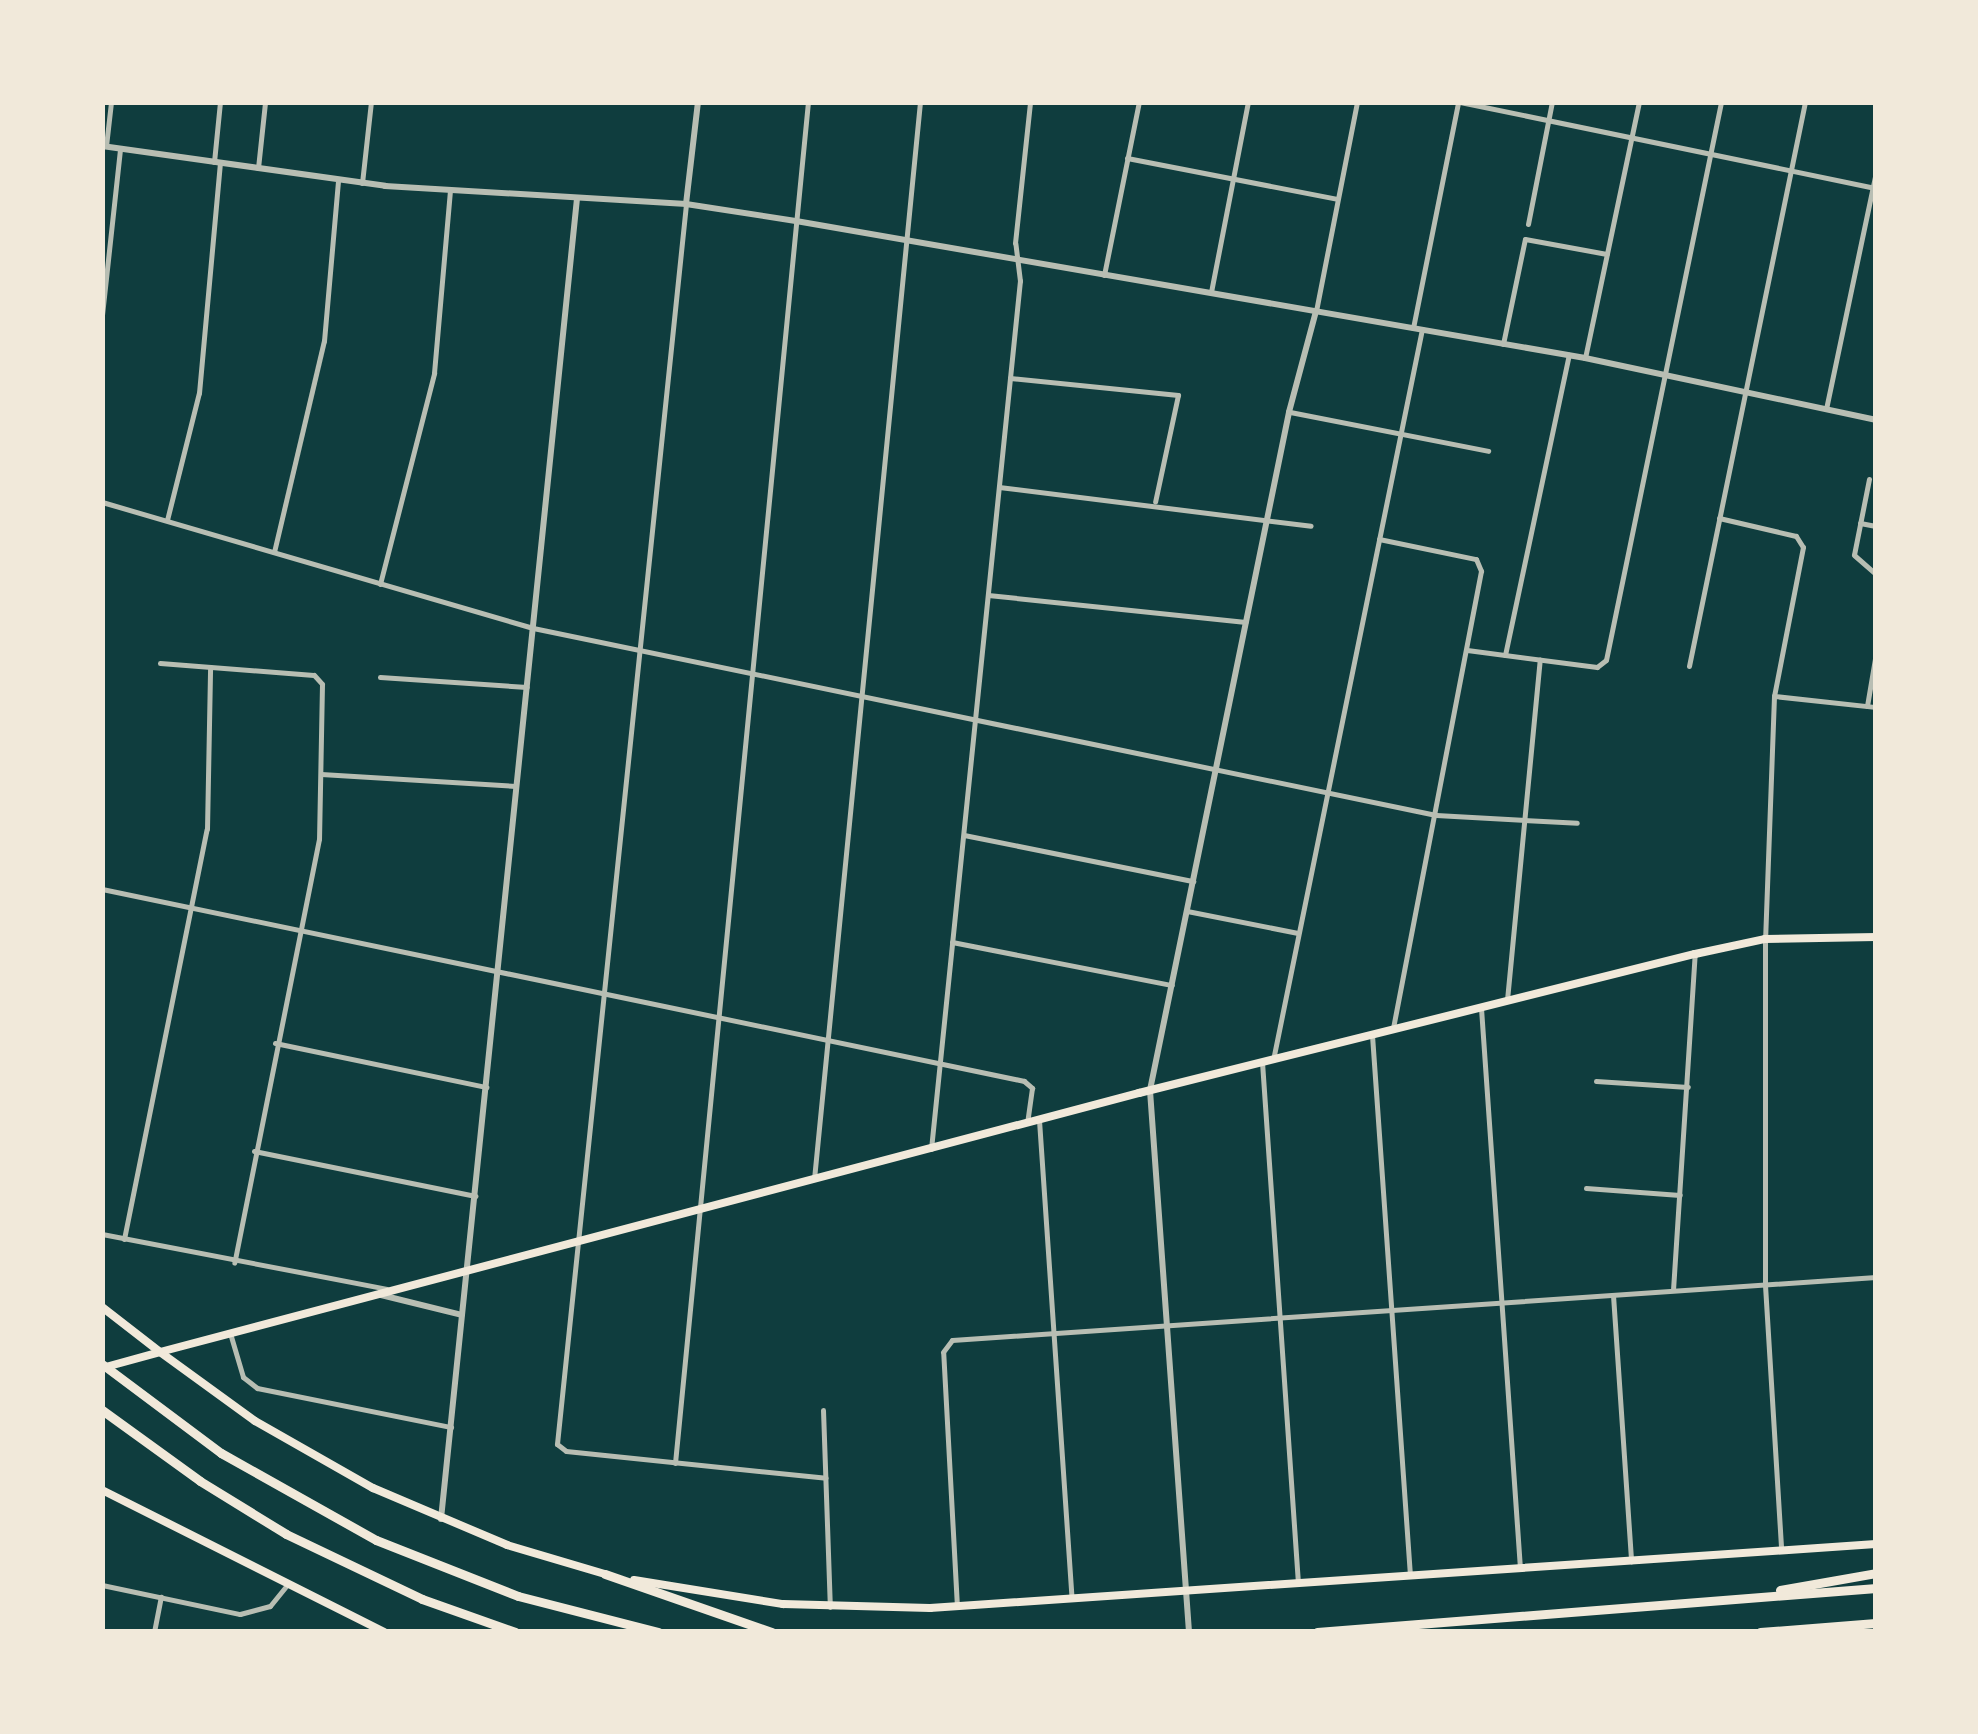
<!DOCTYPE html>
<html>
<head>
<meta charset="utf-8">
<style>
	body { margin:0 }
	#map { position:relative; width:1978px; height:1734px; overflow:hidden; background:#0f3d3e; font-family:"Fira Sans Condensed",sans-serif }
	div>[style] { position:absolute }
	.minor>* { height:5px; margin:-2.5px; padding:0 2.5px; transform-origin:2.5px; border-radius:2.5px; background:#b8beb3 }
	.tertiary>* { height:6px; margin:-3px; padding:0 3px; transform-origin:3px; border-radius:3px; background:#b8beb3 }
	.secondary>* { height:8px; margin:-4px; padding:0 4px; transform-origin:4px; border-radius:4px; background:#f1e9da }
	.primary>* { height:8px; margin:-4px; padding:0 4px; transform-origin:4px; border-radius:4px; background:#f1e9da }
	.motorway>* { height:9px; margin:-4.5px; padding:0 4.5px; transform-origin:4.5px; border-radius:4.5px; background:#f1e9da }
	span { translate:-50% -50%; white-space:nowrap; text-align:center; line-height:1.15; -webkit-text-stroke:10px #f1e9da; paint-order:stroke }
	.frame { position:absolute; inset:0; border:105px solid #f1e9da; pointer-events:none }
</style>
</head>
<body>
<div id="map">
	<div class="minor">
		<div style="left:1460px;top:102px;width:425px;rotate:11.7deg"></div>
		<div style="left:106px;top:146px;width:44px;rotate:-83.5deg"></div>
		<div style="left:1127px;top:158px;width:214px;rotate:11deg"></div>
		<div style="left:214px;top:162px;width:60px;rotate:-84.3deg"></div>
		<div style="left:258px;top:168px;width:66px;rotate:-83.9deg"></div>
		<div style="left:362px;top:183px;width:81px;rotate:-83.7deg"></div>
		<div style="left:686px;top:204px;width:1247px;rotate:95.94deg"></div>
		<div style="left:557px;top:1444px;width:11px;rotate:38deg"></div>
		<div style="left:566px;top:1451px;width:261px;rotate:5.9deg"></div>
		<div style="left:1528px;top:224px;width:124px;rotate:-78.9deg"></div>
		<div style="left:1104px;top:275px;width:177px;rotate:-78.6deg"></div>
		<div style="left:1211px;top:292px;width:194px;rotate:-79deg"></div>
		<div style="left:1316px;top:311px;width:213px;rotate:-78.9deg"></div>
		<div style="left:102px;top:315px;width:167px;rotate:-83.8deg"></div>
		<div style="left:1413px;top:328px;width:230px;rotate:-78.7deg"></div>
		<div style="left:1503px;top:344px;width:107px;rotate:-78.2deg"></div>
		<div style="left:1525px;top:239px;width:83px;rotate:10.4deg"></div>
		<div style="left:1585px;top:358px;width:262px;rotate:-78.1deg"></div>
		<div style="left:1010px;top:378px;width:169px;rotate:5.8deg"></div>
		<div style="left:1178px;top:395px;width:109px;rotate:102.1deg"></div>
		<div style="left:1826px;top:409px;width:242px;rotate:-78.1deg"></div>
		<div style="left:1290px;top:412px;width:202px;rotate:11.1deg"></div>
		<div style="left:1869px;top:479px;width:77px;rotate:101.2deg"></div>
		<div style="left:1854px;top:555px;width:29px;rotate:41deg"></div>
		<div style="left:999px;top:487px;width:314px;rotate:7.1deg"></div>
		<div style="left:102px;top:502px;width:449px;rotate:16.3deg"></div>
		<div style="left:533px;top:628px;width:922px;rotate:11.7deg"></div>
		<div style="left:1436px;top:815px;width:141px;rotate:3.2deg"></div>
		<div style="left:1719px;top:518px;width:79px;rotate:13.2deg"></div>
		<div style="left:1796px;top:536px;width:13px;rotate:58deg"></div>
		<div style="left:1803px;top:547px;width:152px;rotate:101deg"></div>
		<div style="left:1774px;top:696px;width:243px;rotate:92.1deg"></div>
		<div style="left:1765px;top:939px;width:346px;rotate:90deg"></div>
		<div style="left:1765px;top:1285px;width:265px;rotate:86.5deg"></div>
		<div style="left:167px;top:520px;width:131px;rotate:-75.9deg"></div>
		<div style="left:199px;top:393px;width:231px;rotate:-84.8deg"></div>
		<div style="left:1860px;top:523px;width:16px;rotate:11deg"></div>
		<div style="left:1379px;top:539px;width:99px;rotate:11.7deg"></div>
		<div style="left:1476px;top:559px;width:13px;rotate:67deg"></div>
		<div style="left:1481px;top:571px;width:464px;rotate:100.9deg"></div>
		<div style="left:274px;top:552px;width:217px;rotate:-76.7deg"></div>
		<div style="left:324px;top:341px;width:162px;rotate:-85deg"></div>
		<div style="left:380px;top:584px;width:218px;rotate:-75.6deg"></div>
		<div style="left:434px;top:373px;width:183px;rotate:-85deg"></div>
		<div style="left:988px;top:595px;width:259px;rotate:6deg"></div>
		<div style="left:1467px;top:650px;width:131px;rotate:7.5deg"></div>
		<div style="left:1597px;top:667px;width:11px;rotate:-38deg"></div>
		<div style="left:1606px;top:660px;width:570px;rotate:-78.35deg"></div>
		<div style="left:1505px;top:655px;width:307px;rotate:-78deg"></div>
		<div style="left:160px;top:663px;width:154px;rotate:4.5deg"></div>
		<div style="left:314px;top:675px;width:12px;rotate:48deg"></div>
		<div style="left:322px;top:684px;width:155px;rotate:91.1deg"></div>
		<div style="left:319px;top:839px;width:432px;rotate:101.3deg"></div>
		<div style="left:1689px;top:666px;width:576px;rotate:-78.38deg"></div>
		<div style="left:380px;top:677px;width:147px;rotate:3.9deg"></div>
		<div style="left:1774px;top:696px;width:103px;rotate:6.2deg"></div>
		<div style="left:1867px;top:706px;width:54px;rotate:-80.4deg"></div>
		<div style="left:321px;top:774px;width:195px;rotate:3.5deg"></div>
		<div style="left:964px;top:835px;width:234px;rotate:11.4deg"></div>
		<div style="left:102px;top:889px;width:942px;rotate:11.76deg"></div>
		<div style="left:1024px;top:1081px;width:11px;rotate:41deg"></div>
		<div style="left:1032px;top:1088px;width:35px;rotate:98deg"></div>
		<div style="left:1187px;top:911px;width:113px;rotate:11.2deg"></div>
		<div style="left:952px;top:942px;width:224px;rotate:11.1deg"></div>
		<div style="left:1507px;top:1000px;width:342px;rotate:-84.5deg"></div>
		<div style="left:1481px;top:1008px;width:561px;rotate:86.02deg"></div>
		<div style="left:1372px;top:1035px;width:542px;rotate:85.98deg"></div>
		<div style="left:275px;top:1043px;width:216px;rotate:11.8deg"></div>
		<div style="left:1273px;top:1060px;width:746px;rotate:-78.48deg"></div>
		<div style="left:1262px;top:1062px;width:522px;rotate:86.05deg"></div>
		<div style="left:1596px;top:1081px;width:92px;rotate:3.7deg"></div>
		<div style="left:1039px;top:1120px;width:480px;rotate:86.1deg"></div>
		<div style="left:931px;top:1149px;width:873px;rotate:-84.15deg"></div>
		<div style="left:1020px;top:281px;width:38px;rotate:-97deg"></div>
		<div style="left:1015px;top:243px;width:142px;rotate:-83.9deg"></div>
		<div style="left:254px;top:1151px;width:226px;rotate:11.5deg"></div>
		<div style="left:814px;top:1179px;width:1082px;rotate:-84.38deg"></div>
		<div style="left:1586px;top:1188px;width:94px;rotate:4.3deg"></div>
		<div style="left:1876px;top:1231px;width:41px;rotate:90deg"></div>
		<div style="left:102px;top:1234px;width:290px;rotate:10.9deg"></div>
		<div style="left:124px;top:1239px;width:418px;rotate:-78.6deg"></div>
		<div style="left:207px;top:829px;width:162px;rotate:-88.9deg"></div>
		<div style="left:1673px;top:1290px;width:337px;rotate:-86.3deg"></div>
		<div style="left:1613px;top:1295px;width:267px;rotate:86.1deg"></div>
		<div style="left:230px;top:1333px;width:46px;rotate:73.5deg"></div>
		<div style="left:243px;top:1377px;width:18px;rotate:38deg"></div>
		<div style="left:257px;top:1388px;width:198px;rotate:11.4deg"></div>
		<div style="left:823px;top:1410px;width:197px;rotate:88deg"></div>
		<div style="left:675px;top:1463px;width:1367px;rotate:-84.42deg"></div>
		<div style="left:102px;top:1585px;width:141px;rotate:11.9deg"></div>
		<div style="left:240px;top:1614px;width:31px;rotate:-15deg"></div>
		<div style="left:270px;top:1606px;width:27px;rotate:-51deg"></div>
		<div style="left:957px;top:1607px;width:255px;rotate:-93.1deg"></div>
		<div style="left:943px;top:1352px;width:15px;rotate:-53deg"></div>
		<div style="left:952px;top:1340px;width:926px;rotate:-3.9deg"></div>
		<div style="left:154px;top:1632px;width:36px;rotate:-79deg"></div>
	</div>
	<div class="tertiary">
		<div style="left:102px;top:146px;width:286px;rotate:8deg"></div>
		<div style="left:385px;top:186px;width:302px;rotate:3.4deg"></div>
		<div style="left:686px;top:204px;width:111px;rotate:8.8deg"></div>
		<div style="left:796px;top:221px;width:801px;rotate:9.85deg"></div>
		<div style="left:1585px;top:358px;width:298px;rotate:12deg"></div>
		<div style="left:686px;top:204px;width:103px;rotate:-83.3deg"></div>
		<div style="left:381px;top:1295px;width:83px;rotate:13.9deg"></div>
		<div style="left:441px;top:1519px;width:1328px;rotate:-84.12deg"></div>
		<div style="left:1189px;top:1632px;width:543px;rotate:-94.12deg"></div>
		<div style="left:1150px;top:1090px;width:692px;rotate:-78.41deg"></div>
		<div style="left:1289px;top:412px;width:105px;rotate:-75deg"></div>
	</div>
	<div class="secondary">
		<div style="left:102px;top:1307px;width:73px;rotate:37.8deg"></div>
		<div style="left:160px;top:1352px;width:1013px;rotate:-14.82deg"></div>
		<div style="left:1139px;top:1093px;width:573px;rotate:-14.04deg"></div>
		<div style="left:1695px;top:954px;width:72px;rotate:-12.1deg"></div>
		<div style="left:1765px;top:939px;width:111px;rotate:-1deg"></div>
		<div style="left:634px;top:1580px;width:151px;rotate:9.2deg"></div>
		<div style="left:783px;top:1604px;width:147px;rotate:1.6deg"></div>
		<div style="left:930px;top:1608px;width:948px;rotate:-3.87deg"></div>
	</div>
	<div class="primary">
		<div style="left:102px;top:1368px;width:60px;rotate:-15.4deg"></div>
		<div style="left:160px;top:1352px;width:117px;rotate:36deg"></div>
		<div style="left:255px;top:1421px;width:136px;rotate:29.6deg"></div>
		<div style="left:373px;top:1488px;width:146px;rotate:23deg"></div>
		<div style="left:507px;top:1545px;width:102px;rotate:16.5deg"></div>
		<div style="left:102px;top:1490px;width:316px;rotate:26.7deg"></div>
	</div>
	<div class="motorway">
		<div style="left:102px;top:1364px;width:149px;rotate:36.8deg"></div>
		<div style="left:221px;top:1453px;width:178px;rotate:29.3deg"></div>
		<div style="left:376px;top:1540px;width:153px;rotate:21.5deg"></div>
		<div style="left:518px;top:1596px;width:145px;rotate:14.4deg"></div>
		<div style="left:102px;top:1410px;width:121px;rotate:35.9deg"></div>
		<div style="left:200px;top:1481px;width:101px;rotate:31.6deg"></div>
		<div style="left:286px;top:1534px;width:151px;rotate:25.5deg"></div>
		<div style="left:422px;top:1599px;width:99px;rotate:19.5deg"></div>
		<div style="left:605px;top:1574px;width:177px;rotate:19.2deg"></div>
		<div style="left:1780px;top:1590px;width:97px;rotate:-10deg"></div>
		<div style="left:1317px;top:1632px;width:561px;rotate:-4.5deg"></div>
		<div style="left:1760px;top:1632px;width:116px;rotate:-4.4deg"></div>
	</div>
	<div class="frame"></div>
</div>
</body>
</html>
